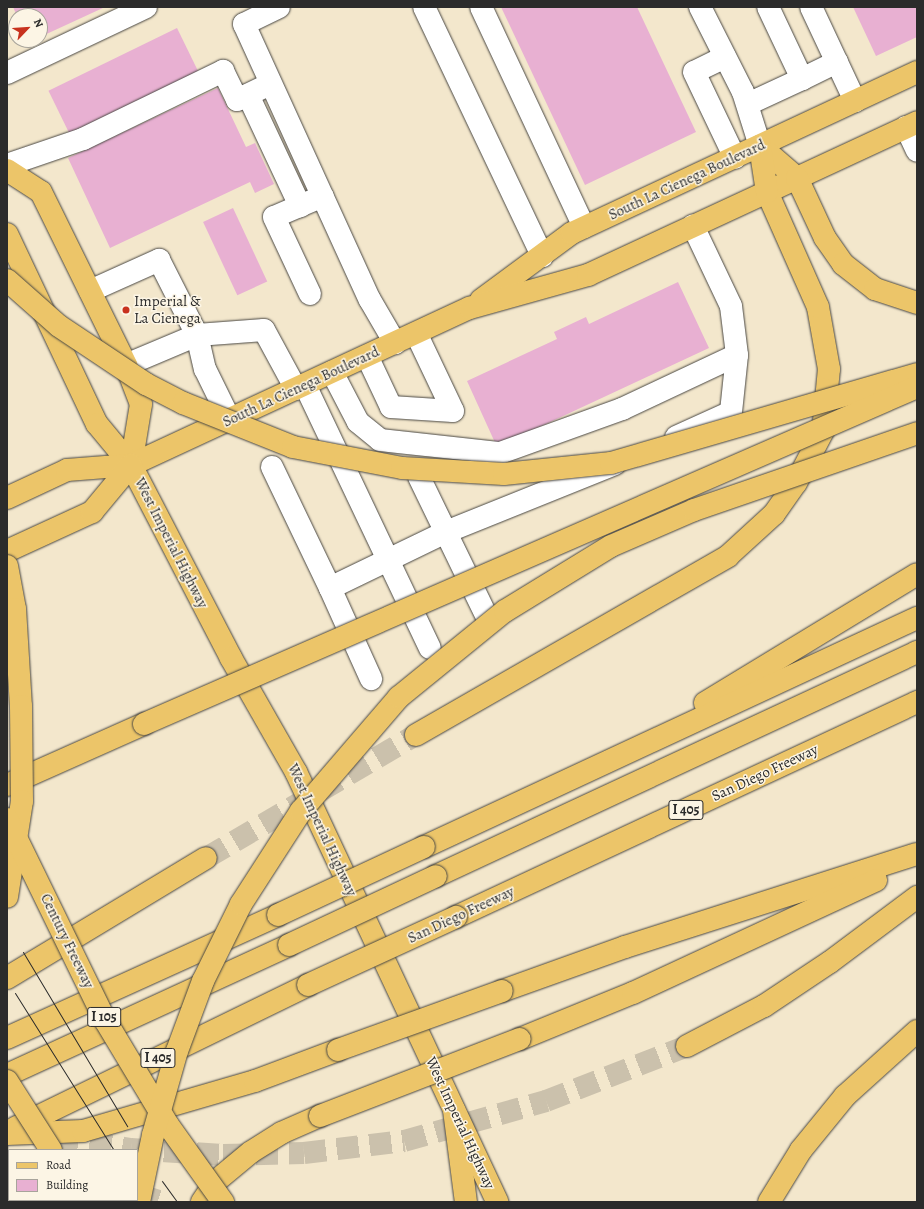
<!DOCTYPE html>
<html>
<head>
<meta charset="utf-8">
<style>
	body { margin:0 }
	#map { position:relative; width:924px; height:1209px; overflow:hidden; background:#f3e7cc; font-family:Alegreya,serif }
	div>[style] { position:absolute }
	.building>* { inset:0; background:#e8b0d2; transform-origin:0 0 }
	.highway-tunnel>* { height:22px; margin-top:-11px; transform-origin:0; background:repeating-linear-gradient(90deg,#cbc1ac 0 22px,transparent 0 33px) }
	.roads { filter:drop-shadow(0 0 1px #494743) drop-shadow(0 0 1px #494743) }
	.minor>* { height:22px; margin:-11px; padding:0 11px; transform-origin:11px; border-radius:11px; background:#fff }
	.major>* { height:22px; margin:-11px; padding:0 11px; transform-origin:11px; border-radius:11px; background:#ecc569 }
	.highway>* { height:22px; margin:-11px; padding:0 11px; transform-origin:11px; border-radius:11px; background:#ecc569 }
	.tram>* { height:1px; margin:-0.5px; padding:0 0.5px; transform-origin:0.5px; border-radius:0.5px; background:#2b2b2b }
	.bridges { filter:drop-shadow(0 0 1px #494743) drop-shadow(0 0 1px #494743) }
	.highway-bridge>* { height:22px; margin:-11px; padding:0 11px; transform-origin:11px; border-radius:11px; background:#ecc569 }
	.dots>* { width:11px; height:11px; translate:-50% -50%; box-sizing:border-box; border:2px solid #fcf5e5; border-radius:50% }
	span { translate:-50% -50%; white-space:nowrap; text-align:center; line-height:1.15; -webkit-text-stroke:3px #fcf5e5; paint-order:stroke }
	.shield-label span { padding:1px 3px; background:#fcf5e5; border:1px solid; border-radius:3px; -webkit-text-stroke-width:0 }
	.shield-label { font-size:14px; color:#2b2b2b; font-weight:700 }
	.street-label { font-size:15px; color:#2b2b2b }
	.poi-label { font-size:15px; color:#2b2b2b }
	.left { translate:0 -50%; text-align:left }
	.frame { position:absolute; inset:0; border:8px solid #2b2b2b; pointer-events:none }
	.legend { position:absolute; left:8px; top:1149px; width:130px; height:52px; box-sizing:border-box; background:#fcf5e5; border:1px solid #a8a49b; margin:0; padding:5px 7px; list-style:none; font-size:12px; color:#2b2b2b }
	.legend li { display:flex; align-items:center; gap:8px; height:20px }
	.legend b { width:20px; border:1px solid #a8a49b }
	.north { position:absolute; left:8px; top:8px; width:40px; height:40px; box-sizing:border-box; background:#fcf5e5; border:1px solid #a8a49b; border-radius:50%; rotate:65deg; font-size:11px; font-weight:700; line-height:16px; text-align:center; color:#2b2b2b }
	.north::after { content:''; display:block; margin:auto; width:14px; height:18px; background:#c8321e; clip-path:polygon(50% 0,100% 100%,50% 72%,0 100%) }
</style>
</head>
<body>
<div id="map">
	<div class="building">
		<div style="clip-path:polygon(13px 7px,105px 7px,40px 37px,40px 16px,17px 16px)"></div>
		<div style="clip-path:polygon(501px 7px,637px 7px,696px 132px,585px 185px)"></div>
		<div style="clip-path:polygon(853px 7px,917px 7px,917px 37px,876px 56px)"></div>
		<div style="left:177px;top:28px;width:51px;height:143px;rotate:64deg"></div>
		<div style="clip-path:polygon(218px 88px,246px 147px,255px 143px,274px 184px,255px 193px,250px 182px,110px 248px,68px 158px)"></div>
		<div style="left:233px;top:208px;width:81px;height:33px;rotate:65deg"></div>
		<div style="clip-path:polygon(678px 282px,709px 348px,497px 447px,467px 381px,557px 339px,554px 332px,586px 317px,589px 324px)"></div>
	</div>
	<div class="highway-tunnel">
		<div style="left:206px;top:858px;width:243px;rotate:-30.4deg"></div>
		<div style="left:57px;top:1137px;width:75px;rotate:9.2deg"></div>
		<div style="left:131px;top:1149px;width:92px;rotate:3.7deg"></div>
		<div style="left:223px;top:1155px;width:81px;rotate:-1.4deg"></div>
		<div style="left:304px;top:1153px;width:101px;rotate:-6.8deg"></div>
		<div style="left:404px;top:1141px;width:148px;rotate:-15.7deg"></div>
		<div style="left:546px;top:1101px;width:151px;rotate:-21.3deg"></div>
		<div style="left:7px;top:1156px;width:2px"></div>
		<div style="left:137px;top:1194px;width:26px;rotate:18deg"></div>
	</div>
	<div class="roads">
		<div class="minor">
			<div style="left:279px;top:7px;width:39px;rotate:154deg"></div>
			<div style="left:244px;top:24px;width:303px;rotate:65.5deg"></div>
			<div style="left:370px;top:300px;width:50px;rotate:59.8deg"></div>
			<div style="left:424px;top:7px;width:276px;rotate:64.6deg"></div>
			<div style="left:481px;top:7px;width:243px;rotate:64.9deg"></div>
			<div style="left:700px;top:7px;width:95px;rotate:63.2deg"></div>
			<div style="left:743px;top:92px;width:57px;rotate:72.5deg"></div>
			<div style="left:768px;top:7px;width:80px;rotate:64.7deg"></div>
			<div style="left:802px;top:79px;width:39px;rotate:-26deg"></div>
			<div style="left:811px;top:7px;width:104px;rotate:64.9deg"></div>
			<div style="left:725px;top:57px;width:34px;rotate:154deg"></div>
			<div style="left:694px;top:72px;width:95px;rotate:64.5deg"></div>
			<div style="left:7px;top:73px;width:154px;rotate:-25.4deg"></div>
			<div style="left:248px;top:95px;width:123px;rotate:64.9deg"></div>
			<div style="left:748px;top:104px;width:60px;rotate:-24.8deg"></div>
			<div style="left:906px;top:127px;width:26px;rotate:65deg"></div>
			<div style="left:7px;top:165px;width:80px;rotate:-18.9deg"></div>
			<div style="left:83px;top:139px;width:156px;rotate:-25.9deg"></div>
			<div style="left:223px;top:71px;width:32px;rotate:64deg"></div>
			<div style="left:237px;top:100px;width:37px;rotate:-26deg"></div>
			<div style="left:90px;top:291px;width:76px;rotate:-24.2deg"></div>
			<div style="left:159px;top:260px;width:84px;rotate:63.1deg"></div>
			<div style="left:197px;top:335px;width:35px;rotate:77deg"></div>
			<div style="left:205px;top:369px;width:57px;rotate:63.9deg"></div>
			<div style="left:310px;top:294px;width:85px;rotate:-115.1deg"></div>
			<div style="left:274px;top:217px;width:53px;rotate:-23.2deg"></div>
			<div style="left:367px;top:356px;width:56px;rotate:64.8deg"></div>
			<div style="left:391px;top:407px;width:62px;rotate:3.7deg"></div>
			<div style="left:453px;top:411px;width:86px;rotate:-115.4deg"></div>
			<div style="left:126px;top:365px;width:77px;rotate:-22.9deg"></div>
			<div style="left:197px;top:335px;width:67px;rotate:-4.3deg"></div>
			<div style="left:264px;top:330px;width:67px;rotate:61.5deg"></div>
			<div style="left:332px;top:372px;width:56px;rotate:62.5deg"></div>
			<div style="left:358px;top:422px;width:28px;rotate:39deg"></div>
			<div style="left:380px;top:440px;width:121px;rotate:6.2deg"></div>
			<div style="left:500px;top:453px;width:130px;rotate:-19.8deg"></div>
			<div style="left:622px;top:409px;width:127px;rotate:-25.2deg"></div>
			<div style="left:305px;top:385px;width:291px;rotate:64.6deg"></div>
			<div style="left:676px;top:437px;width:60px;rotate:-24.4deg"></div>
			<div style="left:731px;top:412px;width:57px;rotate:-84deg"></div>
			<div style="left:737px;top:355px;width:49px;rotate:-97deg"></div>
			<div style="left:731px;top:306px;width:89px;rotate:-115.4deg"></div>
			<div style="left:272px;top:467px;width:134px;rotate:64.4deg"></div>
			<div style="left:330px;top:588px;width:129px;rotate:-25.8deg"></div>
			<div style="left:446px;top:532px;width:182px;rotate:-21.9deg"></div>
			<div style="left:419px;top:477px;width:156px;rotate:64.1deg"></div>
			<div style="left:330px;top:588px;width:100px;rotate:65.7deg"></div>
		</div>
		<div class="major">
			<div style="left:7px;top:170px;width:40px;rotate:32.9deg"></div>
			<div style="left:41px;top:192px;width:193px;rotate:63.8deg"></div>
			<div style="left:126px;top:365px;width:42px;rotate:69deg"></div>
			<div style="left:141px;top:404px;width:62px;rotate:99.3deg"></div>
			<div style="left:7px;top:234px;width:210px;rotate:64.7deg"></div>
			<div style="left:97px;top:424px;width:53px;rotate:50.3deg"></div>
			<div style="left:131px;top:465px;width:217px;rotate:62.6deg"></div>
			<div style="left:231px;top:658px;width:131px;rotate:60.3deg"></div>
			<div style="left:296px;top:772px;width:475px;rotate:64.9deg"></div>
			<div style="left:481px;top:300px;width:113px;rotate:-36.4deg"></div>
			<div style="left:572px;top:233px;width:381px;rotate:-25deg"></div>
			<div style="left:7px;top:498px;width:66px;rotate:-25deg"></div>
			<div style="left:67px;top:470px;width:64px;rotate:-4.5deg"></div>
			<div style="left:131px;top:465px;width:374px;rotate:-24.9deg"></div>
			<div style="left:470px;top:308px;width:123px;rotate:-15.6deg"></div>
			<div style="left:588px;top:275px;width:363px;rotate:-24.9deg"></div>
			<div style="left:7px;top:551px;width:94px;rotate:-24.6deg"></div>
			<div style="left:92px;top:512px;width:61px;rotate:-50.3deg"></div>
		</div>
		<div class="highway">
			<div style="left:760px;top:146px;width:49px;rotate:40.9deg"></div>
			<div style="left:797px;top:178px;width:66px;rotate:65deg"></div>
			<div style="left:825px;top:238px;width:32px;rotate:55deg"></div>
			<div style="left:843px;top:264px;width:41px;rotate:38deg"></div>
			<div style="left:875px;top:289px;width:44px;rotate:18.4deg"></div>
			<div style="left:705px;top:703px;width:248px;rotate:-31.3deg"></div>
			<div style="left:416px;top:735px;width:360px;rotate:-29.8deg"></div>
			<div style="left:728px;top:556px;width:62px;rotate:-42.4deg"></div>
			<div style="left:774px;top:514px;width:38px;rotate:-55deg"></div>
			<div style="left:796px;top:483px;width:59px;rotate:-62.6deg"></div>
			<div style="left:823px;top:431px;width:62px;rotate:-84.5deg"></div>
			<div style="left:829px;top:369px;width:63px;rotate:-100.1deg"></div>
			<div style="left:818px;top:307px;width:126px;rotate:-113.9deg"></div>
			<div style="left:767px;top:192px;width:47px;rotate:-98.7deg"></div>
			<div style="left:7px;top:785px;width:150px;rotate:-24deg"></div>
			<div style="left:424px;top:847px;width:544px;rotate:-24.92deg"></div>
			<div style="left:436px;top:876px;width:531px;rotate:-24.97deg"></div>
			<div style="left:456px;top:917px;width:509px;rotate:-25deg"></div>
			<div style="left:7px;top:978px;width:232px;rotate:-31.1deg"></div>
			<div style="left:502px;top:991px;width:131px;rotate:-19.7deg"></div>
			<div style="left:625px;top:947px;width:306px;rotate:-17.7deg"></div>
			<div style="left:7px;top:1038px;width:298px;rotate:-24.4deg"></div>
			<div style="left:520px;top:1039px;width:122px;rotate:-22.2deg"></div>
			<div style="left:633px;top:993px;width:268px;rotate:-24.9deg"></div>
			<div style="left:687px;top:1046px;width:87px;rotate:-27.5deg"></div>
			<div style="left:764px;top:1006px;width:79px;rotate:-33.7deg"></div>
			<div style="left:830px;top:962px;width:109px;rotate:-36.8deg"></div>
			<div style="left:7px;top:1075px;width:311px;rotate:-24.7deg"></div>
			<div style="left:454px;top:1110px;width:93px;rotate:82.6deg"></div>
			<div style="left:15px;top:1128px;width:326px;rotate:-26deg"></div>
			<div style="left:7px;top:1134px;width:76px;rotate:-2.3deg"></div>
			<div style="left:83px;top:1131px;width:179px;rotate:-16.2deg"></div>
			<div style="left:255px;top:1081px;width:89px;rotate:-20.5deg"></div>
			<div style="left:84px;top:1200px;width:3px;rotate:45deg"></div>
			<div style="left:202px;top:1202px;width:25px;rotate:-56deg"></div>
			<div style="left:216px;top:1181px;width:45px;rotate:-39.6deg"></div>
			<div style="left:251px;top:1152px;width:36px;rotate:-32deg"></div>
			<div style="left:281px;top:1133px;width:43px;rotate:-23.6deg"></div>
			<div style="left:769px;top:1202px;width:61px;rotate:-58.4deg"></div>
			<div style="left:801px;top:1150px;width:70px;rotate:-50.8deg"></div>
			<div style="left:845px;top:1096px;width:97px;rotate:-42.1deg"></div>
		</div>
	</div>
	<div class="tram">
		<div style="left:23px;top:952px;width:203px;rotate:59.1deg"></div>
		<div style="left:15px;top:993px;width:186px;rotate:57.8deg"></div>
		<div style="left:162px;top:1181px;width:26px;rotate:54deg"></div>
	</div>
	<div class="bridges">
		<div class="highway-bridge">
			<div style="left:7px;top:280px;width:69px;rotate:41.5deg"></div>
			<div style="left:59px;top:326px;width:105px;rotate:33.7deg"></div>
			<div style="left:146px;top:384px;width:42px;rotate:27.2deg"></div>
			<div style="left:183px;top:403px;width:118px;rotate:21.8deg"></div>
			<div style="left:293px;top:447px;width:111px;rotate:10.9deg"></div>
			<div style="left:402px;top:468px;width:102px;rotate:3.4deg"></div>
			<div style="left:504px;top:474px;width:108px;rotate:-5.9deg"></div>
			<div style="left:611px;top:463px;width:319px;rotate:-16.2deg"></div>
			<div style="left:7px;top:566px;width:44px;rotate:79.5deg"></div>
			<div style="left:15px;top:609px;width:97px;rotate:86.5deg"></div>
			<div style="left:21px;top:706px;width:95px;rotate:89.4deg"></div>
			<div style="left:22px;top:801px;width:97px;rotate:98.9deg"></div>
			<div style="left:144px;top:724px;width:843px;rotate:-23.56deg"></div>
			<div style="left:7px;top:819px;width:224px;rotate:64deg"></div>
			<div style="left:105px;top:1020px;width:122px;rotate:59deg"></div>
			<div style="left:168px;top:1125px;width:95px;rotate:54.5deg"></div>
			<div style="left:278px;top:915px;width:161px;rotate:-25deg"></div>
			<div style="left:289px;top:945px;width:162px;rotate:-25.1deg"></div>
			<div style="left:308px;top:985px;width:163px;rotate:-24.7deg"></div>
			<div style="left:338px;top:1050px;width:174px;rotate:-19.8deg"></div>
			<div style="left:7px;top:1081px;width:82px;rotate:57.5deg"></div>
			<div style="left:320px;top:1116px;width:214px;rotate:-21.1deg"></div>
			<div style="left:139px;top:1202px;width:68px;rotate:-78.2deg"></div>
			<div style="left:153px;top:1135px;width:87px;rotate:-74.1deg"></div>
			<div style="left:177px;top:1051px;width:75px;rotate:-69.6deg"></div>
			<div style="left:203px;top:981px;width:86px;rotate:-63.7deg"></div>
			<div style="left:241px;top:904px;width:111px;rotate:-57.2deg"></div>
			<div style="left:301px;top:811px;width:150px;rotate:-49.3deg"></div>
			<div style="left:399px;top:697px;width:136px;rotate:-39.1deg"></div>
			<div style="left:505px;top:611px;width:124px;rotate:-31.5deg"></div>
			<div style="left:611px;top:546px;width:90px;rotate:-23.4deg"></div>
			<div style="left:694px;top:510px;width:236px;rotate:-19deg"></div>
		</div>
	</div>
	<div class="dots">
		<div style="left:126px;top:310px;background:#c8321e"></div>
	</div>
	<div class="shield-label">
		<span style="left:686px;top:810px">I 405</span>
		<span style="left:104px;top:1017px">I 105</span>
		<span style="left:158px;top:1058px">I 405</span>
	</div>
	<div class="street-label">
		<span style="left:687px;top:180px;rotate:-25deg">South La Cienega Boulevard</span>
		<span style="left:301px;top:387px;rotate:-25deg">South La Cienega Boulevard</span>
		<span style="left:171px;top:543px;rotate:63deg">West Imperial Highway</span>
		<span style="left:765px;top:773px;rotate:-25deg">San Diego Freeway</span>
		<span style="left:322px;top:830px;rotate:65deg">West Imperial Highway</span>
		<span style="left:461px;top:915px;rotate:-25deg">San Diego Freeway</span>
		<span style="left:67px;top:941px;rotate:64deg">Century Freeway</span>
		<span style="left:460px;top:1123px;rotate:65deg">West Imperial Highway</span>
	</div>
	<div class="poi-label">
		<span class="left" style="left:134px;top:310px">Imperial &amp;<br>La Cienega</span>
	</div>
	<div class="frame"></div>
	<ul class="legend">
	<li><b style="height:5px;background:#ecc569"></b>Road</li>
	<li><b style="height:11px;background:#e8b0d2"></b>Building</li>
	</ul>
	<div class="north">N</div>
</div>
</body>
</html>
